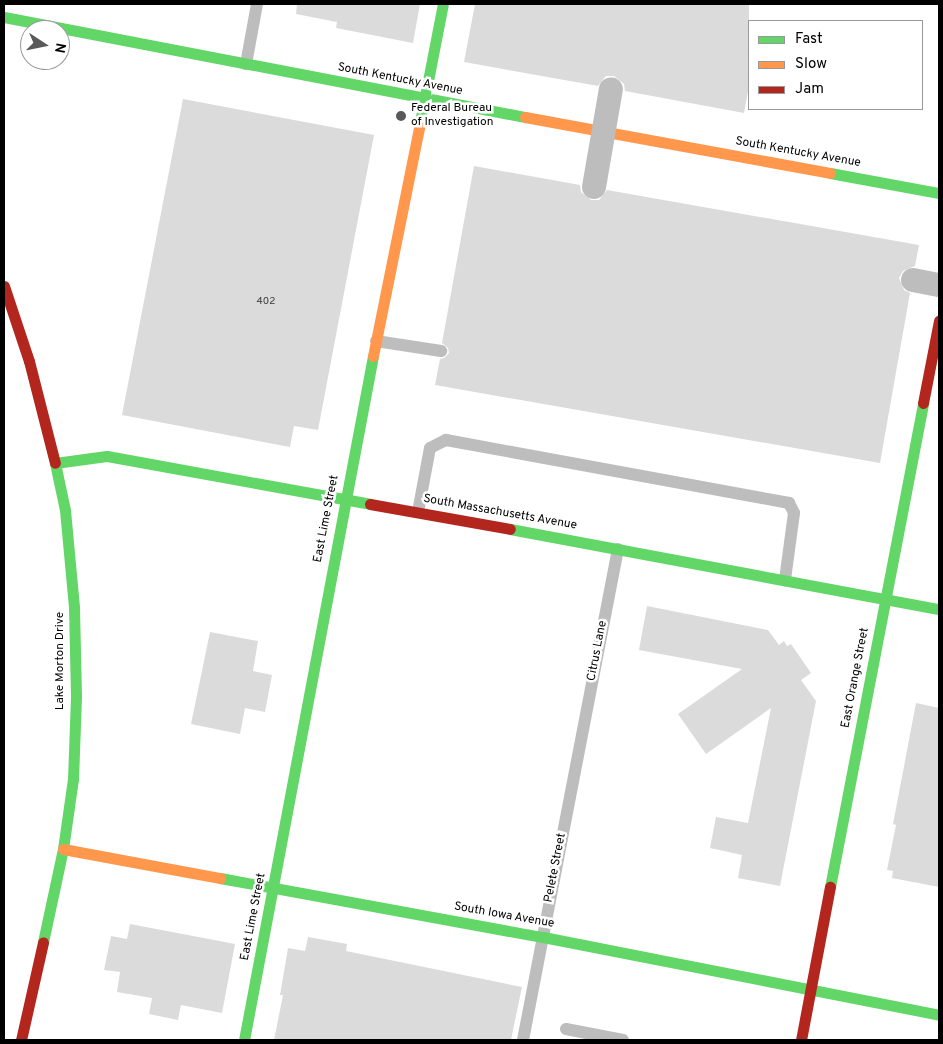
<!DOCTYPE html>
<html>
<head>
<meta charset="utf-8">
<style>
	body { margin:0 }
	#map { position:relative; width:943px; height:1044px; overflow:hidden; background:#fff; font-family:Overpass,sans-serif }
	div>[style] { position:absolute }
	.building>* { inset:0; background:#dbdbdb }
	.lane>* { height:12px; margin:-6px; padding:0 6px; transform-origin:6px; border-radius:6px; background:#bdbdbd }
	.street>* { height:24px; margin:-12px; padding:0 12px; transform-origin:12px; border-radius:12px; background:#bdbdbd }
	.fast>* { height:11px; margin:-5.5px; padding:0 5.5px; transform-origin:5.5px; border-radius:5.5px; background:#63d668 }
	.slow>* { height:11px; margin:-5.5px; padding:0 5.5px; transform-origin:5.5px; border-radius:5.5px; background:#ff974d }
	.jam>* { height:11px; margin:-5.5px; padding:0 5.5px; transform-origin:5.5px; border-radius:5.5px; background:#b3261e }
	.street-bridge>* { height:24px; margin:-12px; padding:0 12px; transform-origin:12px; border-radius:12px; background:#bdbdbd }
	.dots>* { width:14px; height:14px; translate:-50% -50%; box-sizing:border-box; border:2px solid #fff; border-radius:50% }
	span { translate:-50% -50%; white-space:nowrap; text-align:center; line-height:1.15; -webkit-text-stroke:5px #fff; paint-order:stroke }
	.number-label { font-size:10px; color:#373737 }
	.number-label span { -webkit-text-stroke-width:0 }
	.street-label { font-size:12px; color:#000 }
	.poi-label { font-size:12px; color:#000 }
	.left { translate:0 -50%; text-align:left }
	.frame { position:absolute; inset:0; border:5px solid #000; pointer-events:none }
	.legend { position:absolute; left:748px; top:20px; width:175px; height:90px; box-sizing:border-box; background:#fff; border:1px solid #999; margin:0; padding:6px 9px; list-style:none; font-size:15px; color:#000 }
	.legend li { display:flex; align-items:center; gap:10px; height:25px }
	.legend b { width:25px; border:1px solid #999 }
	.north { position:absolute; left:20px; top:20px; width:50px; height:50px; box-sizing:border-box; background:#fff; border:1px solid #999; border-radius:50%; rotate:101deg; font-size:14px; font-weight:700; line-height:20px; text-align:center; color:#000 }
	.north::after { content:''; display:block; margin:auto; width:18px; height:22px; background:#595959; clip-path:polygon(50% 0,100% 100%,50% 72%,0 100%) }
</style>
</head>
<body>
<div id="map">
	<div class="building">
		<div style="clip-path:polygon(297px 4px,420px 4px,413px 43px,336px 28px,337px 22px,296px 14px)"></div>
		<div style="clip-path:polygon(475px 4px,749px 4px,749px 86px,744px 113px,625px 91px,624px 84px,614px 76px,606px 76px,598px 86px,464px 62px)"></div>
		<div style="clip-path:polygon(183px 99px,374px 135px,318px 430px,294px 426px,290px 447px,122px 415px)"></div>
		<div style="clip-path:polygon(474px 166px,580px 185px,581px 192px,591px 200px,599px 200px,607px 190px,919px 245px,915px 266px,903px 271px,899px 278px,904px 290px,910px 293px,880px 463px,435px 385px,440px 359px,444px 358px,449px 353px,448px 348px,442px 343px)"></div>
		<div style="clip-path:polygon(647px 606px,768px 630px,779px 645px,784px 641px,787px 646px,791px 644px,811px 673px,801px 680px,816px 701px,780px 886px,738px 878px,742px 855px,710px 848px,716px 817px,748px 823px,771px 708px,706px 754px,678px 714px,742px 669px,639px 650px)"></div>
		<div style="clip-path:polygon(210px 632px,258px 641px,253px 671px,272px 675px,265px 712px,245px 708px,240px 734px,191px 724px)"></div>
		<div style="clip-path:polygon(916px 703px,939px 708px,939px 887px,892px 878px,893px 871px,887px 870px,896px 825px,893px 824px)"></div>
		<div style="clip-path:polygon(130px 924px,235px 944px,222px 1013px,181px 1005px,178px 1020px,149px 1014px,152px 998px,117px 992px,120px 972px,104px 970px,111px 936px,127px 939px)"></div>
		<div style="clip-path:polygon(308px 937px,347px 944px,346px 951px,522px 987px,511px 1040px,274px 1040px,283px 995px,280px 995px,288px 948px,305px 951px)"></div>
	</div>
	<div class="lane">
		<div style="left:246px;top:64px;width:61px;rotate:-79.6deg"></div>
		<div style="left:376px;top:341px;width:66px;rotate:8.7deg"></div>
		<div style="left:418px;top:512px;width:65px;rotate:-79.4deg"></div>
		<div style="left:430px;top:448px;width:18px;rotate:-27deg"></div>
		<div style="left:446px;top:440px;width:349px;rotate:10.4deg"></div>
		<div style="left:789px;top:503px;width:11px;rotate:63deg"></div>
		<div style="left:794px;top:513px;width:68px;rotate:97.7deg"></div>
		<div style="left:566px;top:1029px;width:58px;rotate:10.9deg"></div>
		<div style="left:523px;top:1040px;width:500px;rotate:-79.05deg"></div>
	</div>
	<div class="street">
		<div style="left:913px;top:280px;width:26px;rotate:11deg"></div>
	</div>
	<div class="fast">
		<div style="left:4px;top:17px;width:531px;rotate:10.87deg"></div>
		<div style="left:419px;top:127px;width:125px;rotate:-79deg"></div>
		<div style="left:830px;top:173px;width:111px;rotate:10.4deg"></div>
		<div style="left:55px;top:463px;width:52px;rotate:-7.7deg"></div>
		<div style="left:107px;top:456px;width:267px;rotate:10.3deg"></div>
		<div style="left:510px;top:529px;width:436px;rotate:10.6deg"></div>
		<div style="left:220px;top:878px;width:328px;rotate:10.4deg"></div>
		<div style="left:543px;top:937px;width:404px;rotate:11.1deg"></div>
		<div style="left:830px;top:887px;width:493px;rotate:-79.1deg"></div>
		<div style="left:43px;top:942px;width:95px;rotate:-77.9deg"></div>
		<div style="left:63px;top:849px;width:71px;rotate:-81.9deg"></div>
		<div style="left:73px;top:779px;width:83px;rotate:-87.9deg"></div>
		<div style="left:76px;top:696px;width:89px;rotate:-91.3deg"></div>
		<div style="left:74px;top:607px;width:97px;rotate:-95.3deg"></div>
		<div style="left:65px;top:510px;width:48px;rotate:-102deg"></div>
		<div style="left:244px;top:1040px;width:696px;rotate:-79.32deg"></div>
	</div>
	<div class="slow">
		<div style="left:525px;top:117px;width:310px;rotate:10.4deg"></div>
		<div style="left:373px;top:356px;width:234px;rotate:-78.6deg"></div>
		<div style="left:63px;top:849px;width:160px;rotate:10.5deg"></div>
	</div>
	<div class="jam">
		<div style="left:4px;top:286px;width:79px;rotate:71.6deg"></div>
		<div style="left:29px;top:361px;width:105px;rotate:75.7deg"></div>
		<div style="left:923px;top:403px;width:84px;rotate:-79deg"></div>
		<div style="left:370px;top:504px;width:142px;rotate:10.1deg"></div>
		<div style="left:21px;top:1040px;width:100px;rotate:-77.3deg"></div>
		<div style="left:801px;top:1040px;width:156px;rotate:-79.3deg"></div>
	</div>
	<div class="street-bridge">
		<div style="left:594px;top:187px;width:99px;rotate:-80.2deg"></div>
	</div>
	<div class="dots">
		<div style="left:401px;top:116px;background:#595959"></div>
	</div>
	<div class="number-label">
		<span style="left:266px;top:302px">402</span>
	</div>
	<div class="street-label">
		<span style="left:400px;top:80px;rotate:11deg">South Kentucky Avenue</span>
		<span style="left:798px;top:153px;rotate:10deg">South Kentucky Avenue</span>
		<span style="left:500px;top:513px;rotate:10deg">South Massachusetts Avenue</span>
		<span style="left:327px;top:519px;rotate:-79deg">East Lime Street</span>
		<span style="left:598px;top:651px;rotate:-79deg">Citrus Lane</span>
		<span style="left:61px;top:661px;rotate:-90deg">Lake Morton Drive</span>
		<span style="left:856px;top:678px;rotate:-79deg">East Orange Street</span>
		<span style="left:556px;top:868px;rotate:-79deg">Pelete Street</span>
		<span style="left:504px;top:916px;rotate:10deg">South Iowa Avenue</span>
		<span style="left:254px;top:917px;rotate:-79deg">East Lime Street</span>
	</div>
	<div class="poi-label">
		<span class="left" style="left:411px;top:116px">Federal Bureau<br>of Investigation</span>
	</div>
	<div class="frame"></div>
	<ul class="legend">
	<li><b style="height:6px;background:#63d668"></b>Fast</li>
	<li><b style="height:6px;background:#ff974d"></b>Slow</li>
	<li><b style="height:6px;background:#b3261e"></b>Jam</li>
	</ul>
	<div class="north">N</div>
</div>
</body>
</html>
